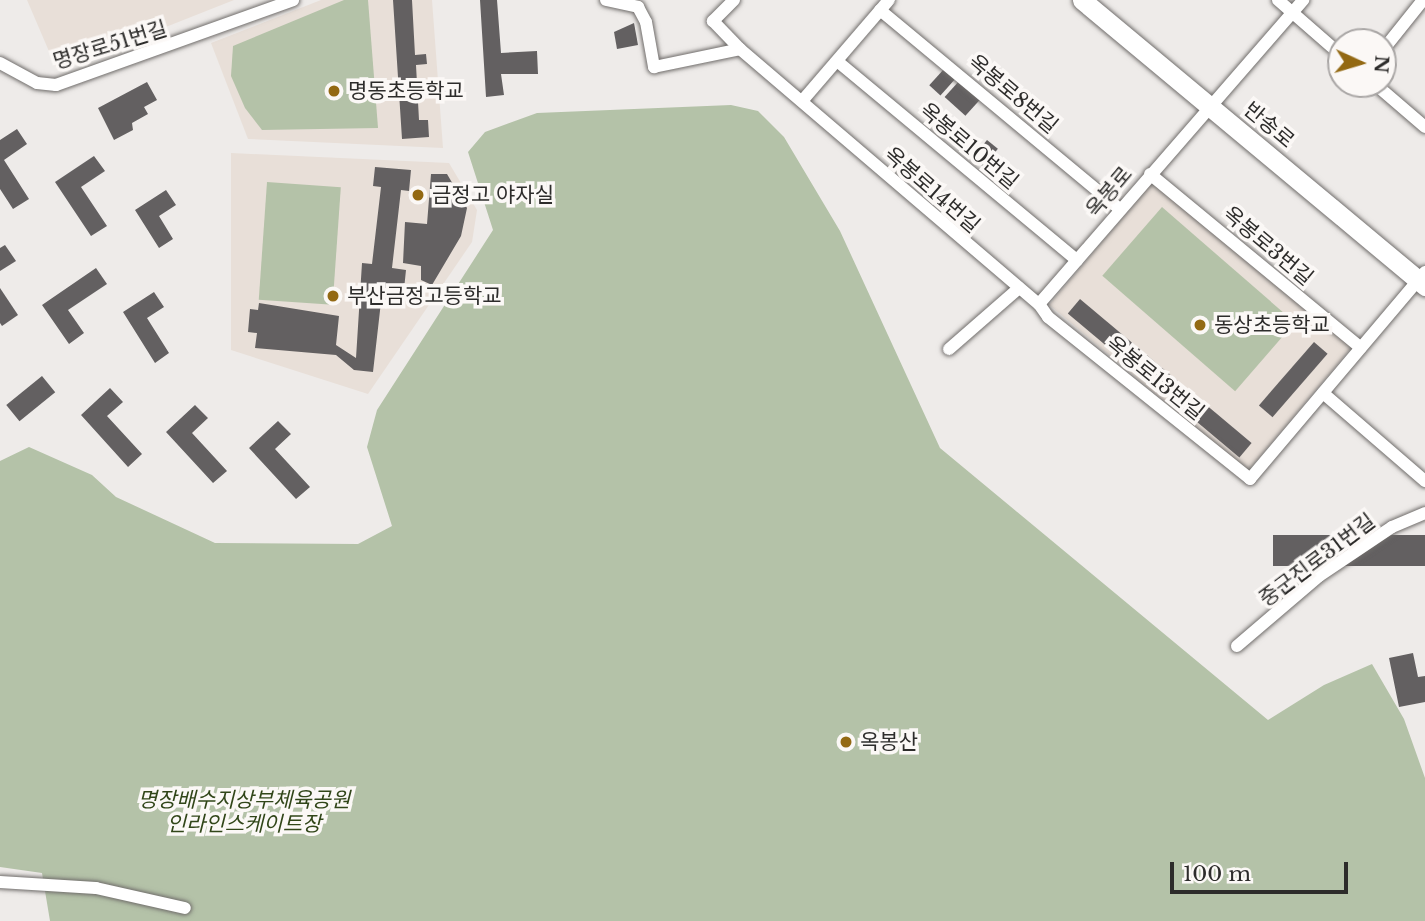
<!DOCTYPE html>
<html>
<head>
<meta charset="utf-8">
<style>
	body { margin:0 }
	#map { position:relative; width:1425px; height:921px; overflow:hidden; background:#eeebe9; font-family:"Libre Baskerville","Noto Sans KR",serif }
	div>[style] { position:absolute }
	.built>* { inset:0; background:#e8dfd8; transform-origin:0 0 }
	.green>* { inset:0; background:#b4c2a8; transform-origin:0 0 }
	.building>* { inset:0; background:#636061; transform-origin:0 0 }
	.roads { filter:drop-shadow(0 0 2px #706d6b) drop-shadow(0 0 2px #706d6b) }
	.street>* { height:12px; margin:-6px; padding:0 6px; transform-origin:6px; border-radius:6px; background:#fff }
	.primary>* { height:19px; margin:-9.5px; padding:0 9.5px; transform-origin:9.5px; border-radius:9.5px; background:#fff }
	.dots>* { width:19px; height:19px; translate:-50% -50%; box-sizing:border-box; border:4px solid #fbf8f6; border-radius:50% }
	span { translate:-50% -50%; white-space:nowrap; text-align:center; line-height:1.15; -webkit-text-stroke:7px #fbf8f6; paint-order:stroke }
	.street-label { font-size:21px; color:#2d2c2b }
	.poi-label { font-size:21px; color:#2d2c2b }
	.left { translate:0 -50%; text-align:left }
	.park-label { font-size:21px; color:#314619; font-style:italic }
	.north { position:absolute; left:1327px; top:28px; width:70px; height:70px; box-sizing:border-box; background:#fbf8f6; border:2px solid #a9a6a5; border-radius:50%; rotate:94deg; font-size:19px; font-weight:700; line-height:28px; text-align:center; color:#2d2c2b }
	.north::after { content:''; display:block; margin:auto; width:24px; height:32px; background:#936913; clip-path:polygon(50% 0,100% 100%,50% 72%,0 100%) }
	.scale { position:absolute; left:1170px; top:862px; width:178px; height:32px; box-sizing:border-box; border:4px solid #2d2c2b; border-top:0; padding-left:9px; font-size:21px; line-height:24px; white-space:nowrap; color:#2d2c2b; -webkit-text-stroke:5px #fbf8f6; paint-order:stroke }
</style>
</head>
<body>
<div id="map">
	<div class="built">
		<div style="clip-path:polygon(27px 0,234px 0,57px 70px)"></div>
		<div style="clip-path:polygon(321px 0,432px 0,443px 148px,248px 139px,211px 43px)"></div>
		<div style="clip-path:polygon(231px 153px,449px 163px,477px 210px,472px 242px,368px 394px,231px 350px)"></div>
		<div style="left:1154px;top:180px;width:259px;height:163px;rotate:40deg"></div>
	</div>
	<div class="green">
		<div style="clip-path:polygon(344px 0,368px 0,378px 128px,262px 130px,245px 108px,231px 76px,233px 46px)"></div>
		<div style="clip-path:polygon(731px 105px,758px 111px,784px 137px,840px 231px,940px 448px,1268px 720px,1324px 685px,1372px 664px,1404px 719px,1425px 778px,1425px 921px,50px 921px,42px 873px,0 867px,0 461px,29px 447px,92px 475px,116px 497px,215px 543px,358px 544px,392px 526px,367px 447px,377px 410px,493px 230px,468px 152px,485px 132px,537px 113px)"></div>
		<div style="left:267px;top:182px;width:74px;height:118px;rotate:4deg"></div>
		<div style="left:1162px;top:207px;width:176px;height:91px;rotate:41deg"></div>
	</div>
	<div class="building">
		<div style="clip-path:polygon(393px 0,412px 0,415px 55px,426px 54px,427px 64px,416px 65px,419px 120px,428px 120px,429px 137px,402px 139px)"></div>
		<div style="clip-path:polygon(480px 0,497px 0,501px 53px,537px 51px,538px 74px,501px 74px,504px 95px,486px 97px)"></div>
		<div style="clip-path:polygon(634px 23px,638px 45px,617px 49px,614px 32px)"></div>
		<div style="clip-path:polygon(995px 64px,1008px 76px,996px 89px,986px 80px)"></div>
		<div style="left:944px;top:69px;width:15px;height:22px;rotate:42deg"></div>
		<div style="left:960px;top:80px;width:28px;height:23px;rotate:42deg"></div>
		<div style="clip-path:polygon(147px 82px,157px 100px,144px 107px,148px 114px,132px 123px,133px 130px,114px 140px,98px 108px)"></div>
		<div style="clip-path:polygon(17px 129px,27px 144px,4px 160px,29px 199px,13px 209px,0 189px,0 140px)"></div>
		<div style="left:987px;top:140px;width:14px;height:23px;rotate:39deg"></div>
		<div style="clip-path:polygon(94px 156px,105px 171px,81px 187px,107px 226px,91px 236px,55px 182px)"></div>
		<div style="clip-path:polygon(375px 167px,411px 170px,409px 191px,401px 190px,392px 268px,406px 270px,403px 299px,387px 297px,387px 303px,381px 302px,373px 372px,354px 370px,336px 355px,255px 348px,257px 333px,248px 332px,250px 309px,258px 310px,259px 303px,339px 316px,336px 345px,356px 358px,362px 263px,372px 264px,381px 187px,373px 186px)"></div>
		<div style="clip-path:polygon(431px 174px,447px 174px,467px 208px,461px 236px,432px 285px,421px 280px,421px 266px,403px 263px,405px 222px,427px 224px)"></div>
		<div style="clip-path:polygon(166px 190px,176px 205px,159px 216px,173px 239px,159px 248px,135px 210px)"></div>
		<div style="clip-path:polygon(5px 245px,16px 261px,0 271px,0 248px)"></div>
		<div style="clip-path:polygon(96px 268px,107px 284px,68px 310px,84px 333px,69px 344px,42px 305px)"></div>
		<div style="clip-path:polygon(0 288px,18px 315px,2px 326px,0 323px)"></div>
		<div style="clip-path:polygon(154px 292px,164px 307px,147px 318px,169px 353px,155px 363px,123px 312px)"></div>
		<div style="left:1080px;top:299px;width:224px;height:19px;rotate:40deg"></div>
		<div style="left:1314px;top:342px;width:18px;height:84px;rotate:41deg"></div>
		<div style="left:42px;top:376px;width:21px;height:46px;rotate:51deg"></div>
		<div style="clip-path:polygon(110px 388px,123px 402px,107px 416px,142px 454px,128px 467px,81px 415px)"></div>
		<div style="clip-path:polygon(195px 405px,208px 418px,192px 433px,227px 471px,213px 483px,166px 432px)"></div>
		<div style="clip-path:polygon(278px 421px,291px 434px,275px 449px,310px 487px,296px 499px,249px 448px)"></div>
		<div style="left:1425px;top:535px;width:31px;height:152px;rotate:90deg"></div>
		<div style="clip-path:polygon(1413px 653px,1418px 677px,1425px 676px,1425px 702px,1399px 707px,1389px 658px)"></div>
	</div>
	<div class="roads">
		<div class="street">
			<div style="left:606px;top:0;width:33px;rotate:12deg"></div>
			<div style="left:638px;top:7px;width:17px;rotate:62deg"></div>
			<div style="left:646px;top:22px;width:46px;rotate:79.9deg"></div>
			<div style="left:654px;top:67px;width:88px;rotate:-11.8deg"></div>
			<div style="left:740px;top:49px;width:393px;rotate:40.5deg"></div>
			<div style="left:1039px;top:304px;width:16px;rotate:55deg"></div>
			<div style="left:1048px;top:317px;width:259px;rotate:38.7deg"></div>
			<div style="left:1250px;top:479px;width:271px;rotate:-49.8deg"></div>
			<div style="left:734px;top:0;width:30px;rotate:135deg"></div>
			<div style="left:713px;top:21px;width:39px;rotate:46deg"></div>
			<div style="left:1278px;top:0;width:84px;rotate:41.1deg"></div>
			<div style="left:880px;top:10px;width:312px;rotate:39.7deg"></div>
			<div style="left:1383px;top:50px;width:64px;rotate:-51.3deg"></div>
			<div style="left:837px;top:61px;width:312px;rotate:39.7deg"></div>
			<div style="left:0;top:63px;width:42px;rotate:28.4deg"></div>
			<div style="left:37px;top:83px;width:19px;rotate:6deg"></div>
			<div style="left:56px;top:85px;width:252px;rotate:-19.7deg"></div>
			<div style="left:1375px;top:84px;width:66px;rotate:40.7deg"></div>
			<div style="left:802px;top:101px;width:133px;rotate:-49.3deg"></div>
			<div style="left:1150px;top:174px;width:273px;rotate:39.5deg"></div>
			<div style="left:1039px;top:304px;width:403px;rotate:-49deg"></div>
			<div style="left:949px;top:349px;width:93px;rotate:-41.1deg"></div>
			<div style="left:1323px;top:393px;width:135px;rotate:40.8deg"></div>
			<div style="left:1237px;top:646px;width:108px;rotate:-40.5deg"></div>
			<div style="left:1319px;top:576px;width:88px;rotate:-33.9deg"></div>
			<div style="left:1392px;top:527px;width:36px;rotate:-23deg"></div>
			<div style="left:0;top:882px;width:96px;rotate:3.6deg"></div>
			<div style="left:96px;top:888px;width:91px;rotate:12.7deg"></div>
		</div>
		<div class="primary">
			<div style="left:1082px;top:0;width:447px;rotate:39.8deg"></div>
		</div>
	</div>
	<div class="dots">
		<div style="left:334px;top:91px;background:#936913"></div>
		<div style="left:418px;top:195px;background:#936913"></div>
		<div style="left:333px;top:296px;background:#936913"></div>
		<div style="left:1200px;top:325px;background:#936913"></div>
		<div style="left:846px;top:742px;background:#936913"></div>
	</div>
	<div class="street-label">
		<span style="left:110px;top:45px;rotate:-17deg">명장로51번길</span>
		<span style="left:1013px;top:94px;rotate:40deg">옥봉로8번길</span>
		<span style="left:1269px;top:125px;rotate:40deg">반송로</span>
		<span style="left:969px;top:146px;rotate:40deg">옥봉로10번길</span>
		<span style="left:932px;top:190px;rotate:41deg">옥봉로14번길</span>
		<span style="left:1109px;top:192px;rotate:-50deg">옥봉로</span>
		<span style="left:1268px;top:246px;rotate:40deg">옥봉로3번길</span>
		<span style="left:1155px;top:378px;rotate:39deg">옥봉로13번길</span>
		<span style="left:1317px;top:560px;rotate:-37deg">중군진로31번길</span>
	</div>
	<div class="poi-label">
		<span class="left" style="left:348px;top:91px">명동초등학교</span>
		<span class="left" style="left:432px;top:195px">금정고 야자실</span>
		<span class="left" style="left:347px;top:296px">부산금정고등학교</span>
		<span class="left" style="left:1214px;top:325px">동상초등학교</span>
		<span class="left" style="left:860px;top:742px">옥봉산</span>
	</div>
	<div class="park-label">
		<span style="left:244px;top:812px">명장배수지상부체육공원<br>인라인스케이트장</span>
	</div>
	<div class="north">N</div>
	<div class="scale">100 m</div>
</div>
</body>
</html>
